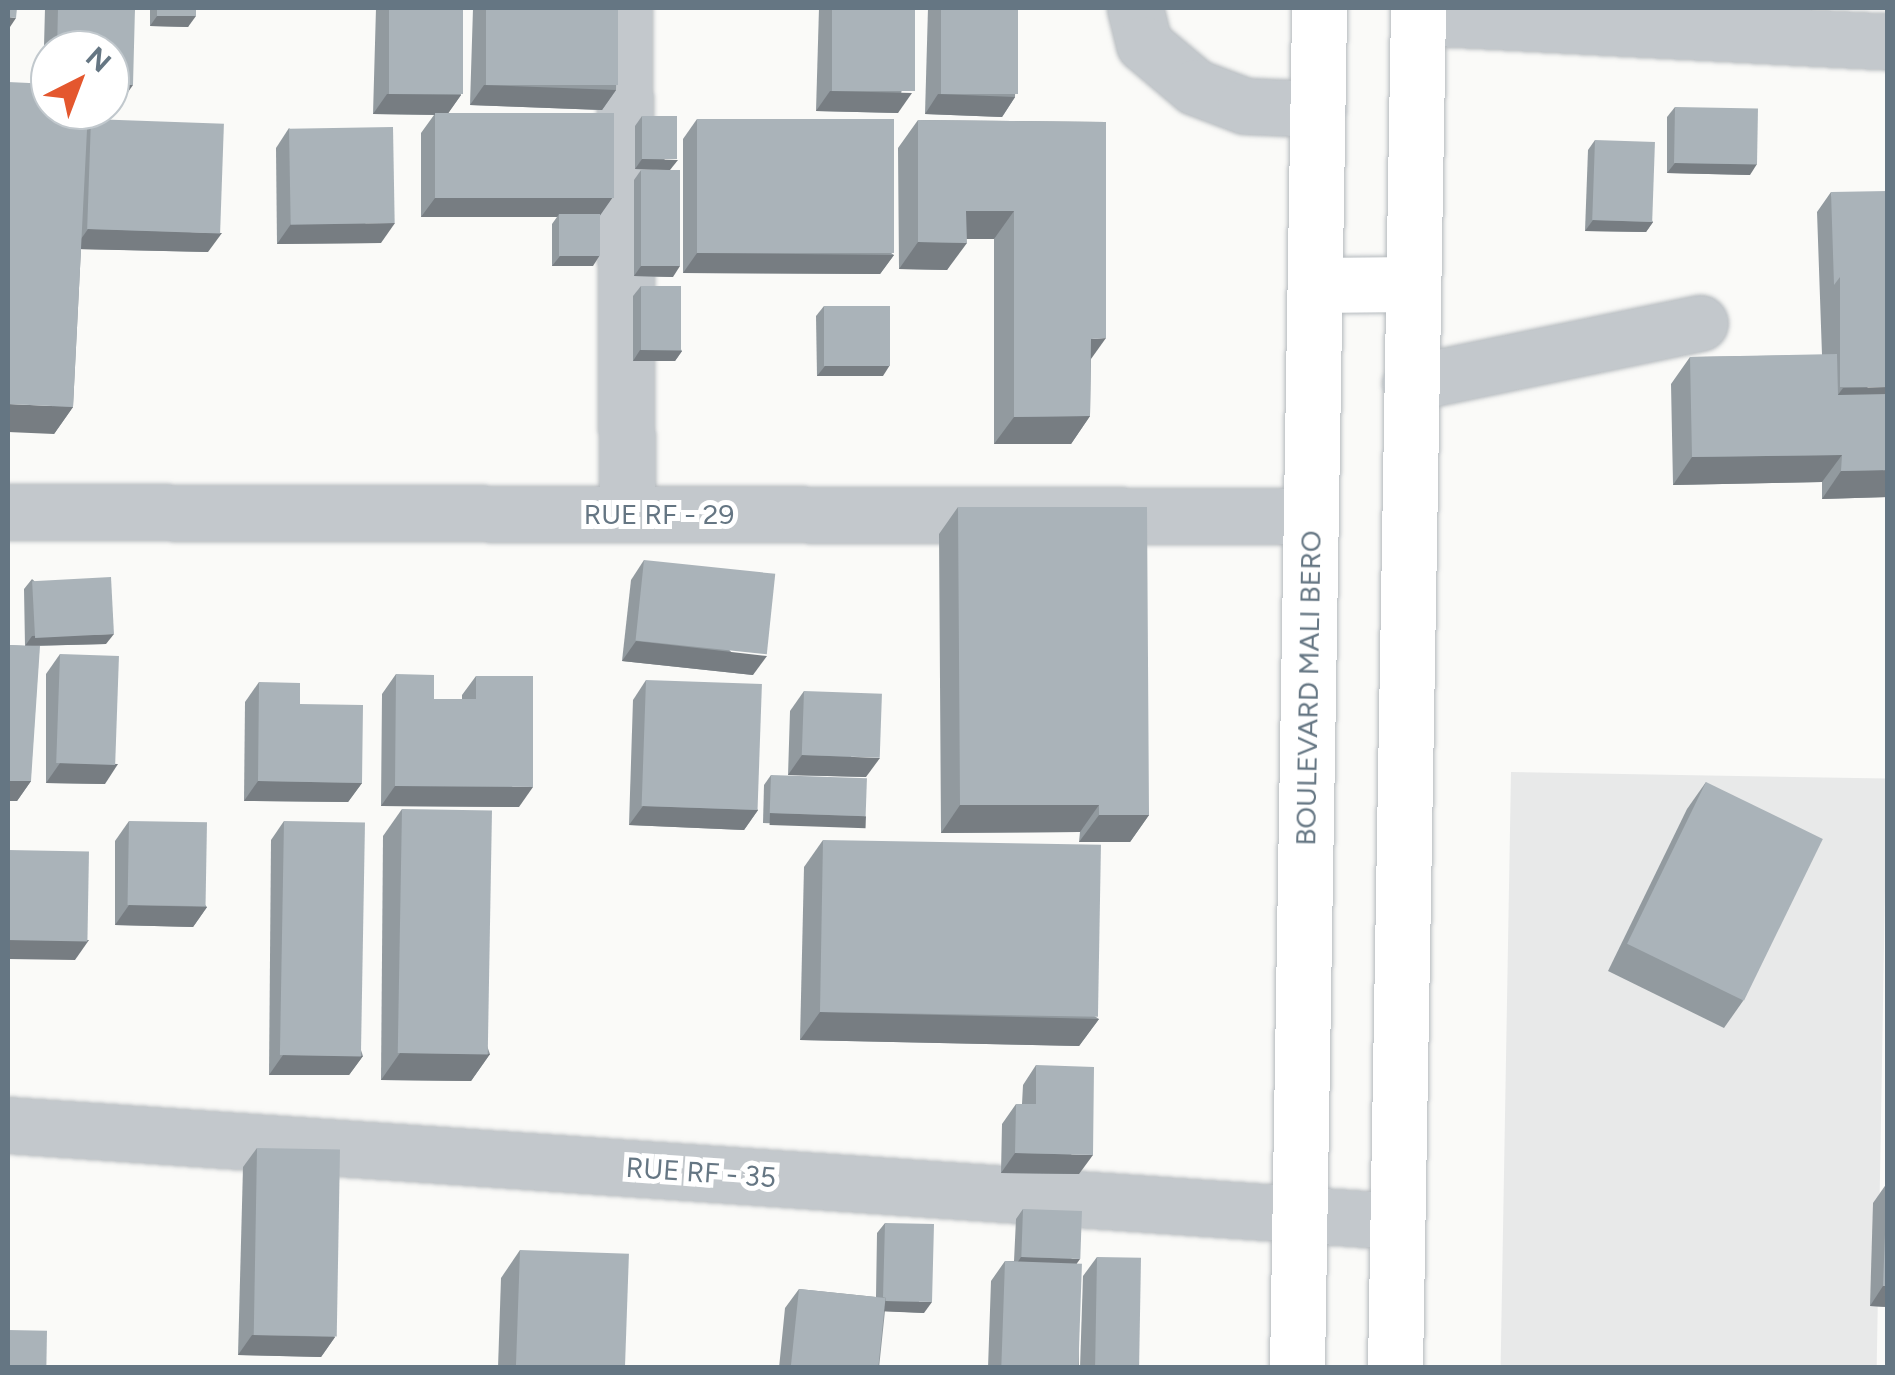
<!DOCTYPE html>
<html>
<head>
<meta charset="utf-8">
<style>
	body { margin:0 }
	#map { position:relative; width:1895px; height:1375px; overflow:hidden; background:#fafaf8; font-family:Figtree,sans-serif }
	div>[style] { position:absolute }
	.built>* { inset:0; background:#e8e9e9; transform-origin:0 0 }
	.roads { filter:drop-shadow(0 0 2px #b5babe) drop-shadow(0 0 2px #b5babe) }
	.minor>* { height:55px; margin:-27.5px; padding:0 27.5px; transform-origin:27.5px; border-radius:27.5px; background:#c3c8cc }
	.major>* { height:55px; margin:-27.5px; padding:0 27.5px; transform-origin:27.5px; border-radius:27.5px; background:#fff }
	.wall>* { inset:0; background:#929a9f }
	.shaded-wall>* { inset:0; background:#777d82; transform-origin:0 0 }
	.building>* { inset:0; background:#aab3b9; transform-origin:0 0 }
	span { translate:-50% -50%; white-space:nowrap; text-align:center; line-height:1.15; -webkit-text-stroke:10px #fff; paint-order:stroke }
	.street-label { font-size:28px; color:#657683 }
	.frame { position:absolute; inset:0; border:10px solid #657683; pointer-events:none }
	.north { position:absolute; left:30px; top:30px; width:100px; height:100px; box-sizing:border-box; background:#fff; border:2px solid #c1c8cd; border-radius:50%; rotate:42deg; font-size:28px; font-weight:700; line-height:40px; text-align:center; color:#657683 }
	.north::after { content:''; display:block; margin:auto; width:35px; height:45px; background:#e4572e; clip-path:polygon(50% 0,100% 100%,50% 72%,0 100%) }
</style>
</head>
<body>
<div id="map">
	<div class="built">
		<div style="left:1511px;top:772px;width:376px;height:596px;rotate:1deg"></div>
	</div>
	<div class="roads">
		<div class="minor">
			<div style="left:624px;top:8px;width:505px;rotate:89.66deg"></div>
			<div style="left:1135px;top:8px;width:37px;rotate:76deg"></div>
			<div style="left:1144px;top:44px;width:67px;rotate:40.1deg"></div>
			<div style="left:1195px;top:87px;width:53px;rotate:20.8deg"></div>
			<div style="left:1245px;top:106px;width:73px;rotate:2.4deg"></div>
			<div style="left:1418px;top:17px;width:471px;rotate:3deg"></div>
			<div style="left:1410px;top:383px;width:296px;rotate:-11.7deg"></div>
			<div style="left:8px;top:512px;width:1302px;rotate:0.18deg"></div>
			<div style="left:8px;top:1125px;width:1389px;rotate:3.96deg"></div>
		</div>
		<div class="major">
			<div style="left:1316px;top:285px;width:96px;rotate:-0.6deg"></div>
			<div style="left:1297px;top:1368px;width:1360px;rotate:-89.07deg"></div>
			<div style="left:1395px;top:1368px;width:1360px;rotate:-89.03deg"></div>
		</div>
	</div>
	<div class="wall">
		<div style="clip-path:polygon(45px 8px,135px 8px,119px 105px,110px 105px,110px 50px,50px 50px,50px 110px,87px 125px,91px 119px,208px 252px,81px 249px,73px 407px,54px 434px,43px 84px)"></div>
		<div style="clip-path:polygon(150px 8px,196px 8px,188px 27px,150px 26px)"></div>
		<div style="clip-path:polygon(376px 8px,463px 8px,461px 95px,448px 113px,600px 216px,593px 266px,552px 266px,552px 224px,557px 217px,421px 217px,421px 133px,434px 115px,373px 114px)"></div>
		<div style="clip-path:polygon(473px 8px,618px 8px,616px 90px,602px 110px,470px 105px)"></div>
		<div style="clip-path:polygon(819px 8px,915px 8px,898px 113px,816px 111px)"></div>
		<div style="clip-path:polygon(928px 8px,1018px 8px,1015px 97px,1002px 117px,925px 114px)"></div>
		<div style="clip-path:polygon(1675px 107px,1750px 175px,1667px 173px,1667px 117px)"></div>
		<div style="clip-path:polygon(642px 116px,670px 170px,635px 169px,635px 126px)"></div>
		<div style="clip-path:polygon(697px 119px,894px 255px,880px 274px,683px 273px,683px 139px)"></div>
		<div style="clip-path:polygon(918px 120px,1106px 122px,1091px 359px,1090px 416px,1071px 444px,994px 444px,994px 239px,966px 239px,947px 270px,899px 269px,898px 148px)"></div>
		<div style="clip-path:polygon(289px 128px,381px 243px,277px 244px,276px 148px)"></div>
		<div style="clip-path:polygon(1595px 140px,1653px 222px,1646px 232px,1585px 231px,1588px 150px)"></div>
		<div style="clip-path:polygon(641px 170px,673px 277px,634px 276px,634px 180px)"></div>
		<div style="clip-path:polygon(1831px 192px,1888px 497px,1822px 499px,1822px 482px,1673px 485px,1671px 384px,1690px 357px,1822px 355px,1817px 212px)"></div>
		<div style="clip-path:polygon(641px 286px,682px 351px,675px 361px,633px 361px,633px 296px)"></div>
		<div style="clip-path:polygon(824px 306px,883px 376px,817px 376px,816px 316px)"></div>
		<div style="clip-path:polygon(958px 507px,1149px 815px,1130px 842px,1079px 842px,1080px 832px,941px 833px,939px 534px)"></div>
		<div style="clip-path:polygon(644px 560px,753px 675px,622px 661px,631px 580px)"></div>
		<div style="clip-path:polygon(32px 579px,106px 644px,30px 646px,31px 781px,17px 801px,8px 801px,8px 645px,25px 646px,24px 589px)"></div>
		<div style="clip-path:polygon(60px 654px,105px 784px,46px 783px,46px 674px)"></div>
		<div style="clip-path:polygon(396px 674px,434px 699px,462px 699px,462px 695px,476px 676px,519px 807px,381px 806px,382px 694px)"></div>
		<div style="clip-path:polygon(646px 680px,758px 810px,744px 830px,629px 825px,633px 700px)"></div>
		<div style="clip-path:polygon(259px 682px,300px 704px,362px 783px,348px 802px,244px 801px,245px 702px)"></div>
		<div style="clip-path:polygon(804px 691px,866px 777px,788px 775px,790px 711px)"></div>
		<div style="clip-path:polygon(771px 775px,866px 817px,859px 827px,763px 823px,764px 785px)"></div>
		<div style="clip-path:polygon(1706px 782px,1743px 1001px,1724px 1028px,1608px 971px,1687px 809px)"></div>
		<div style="clip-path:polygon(402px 809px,490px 1054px,471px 1081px,381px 1080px,383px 836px)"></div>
		<div style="clip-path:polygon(129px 821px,207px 907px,193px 927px,115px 925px,115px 841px)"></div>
		<div style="clip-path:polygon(284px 821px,363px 1056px,349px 1075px,269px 1075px,271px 840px)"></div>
		<div style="clip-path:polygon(823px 840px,1099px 1019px,1079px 1046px,800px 1040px,804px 867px)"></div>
		<div style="clip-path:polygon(1036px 1065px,1079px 1174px,1001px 1173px,1002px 1124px,1016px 1104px,1022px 1104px,1023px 1085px)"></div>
		<div style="clip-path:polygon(257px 1148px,335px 1337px,321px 1357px,238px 1355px,243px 1167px)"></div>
		<div style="clip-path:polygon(1887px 1183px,1888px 1307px,1870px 1306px,1873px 1203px)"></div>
		<div style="clip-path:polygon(1023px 1209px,1077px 1264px,1079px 1368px,988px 1368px,991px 1281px,1005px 1261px,1014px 1261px,1016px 1219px)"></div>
		<div style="clip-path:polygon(885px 1223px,924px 1313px,885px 1311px,879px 1368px,779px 1368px,785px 1308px,799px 1289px,876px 1297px,877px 1233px)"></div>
		<div style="clip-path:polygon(520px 1250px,626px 1368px,498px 1368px,501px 1278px)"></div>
		<div style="clip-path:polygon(1097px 1257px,1138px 1368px,1080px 1368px,1083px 1276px)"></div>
	</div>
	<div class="shaded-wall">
		<div style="clip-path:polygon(157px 16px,196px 16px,188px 27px,150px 26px)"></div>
		<div style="clip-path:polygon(8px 17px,16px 18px,8px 30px)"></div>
		<div style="clip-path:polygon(110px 85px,133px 85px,119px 105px,110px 105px)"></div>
		<div style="clip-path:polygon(484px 85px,616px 90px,602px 110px,470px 105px)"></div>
		<div style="clip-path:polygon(830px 91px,912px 93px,898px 113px,816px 111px)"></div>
		<div style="clip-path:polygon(387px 94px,461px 95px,447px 115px,373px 114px)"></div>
		<div style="clip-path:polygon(938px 94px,1015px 97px,1002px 117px,925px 114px)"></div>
		<div style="clip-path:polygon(642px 159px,678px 160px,670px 170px,635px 169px)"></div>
		<div style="clip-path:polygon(1675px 163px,1757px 164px,1750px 175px,1667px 173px)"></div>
		<div style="clip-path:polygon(613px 197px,599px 217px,559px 214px,557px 217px,421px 217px,435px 198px)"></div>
		<div style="clip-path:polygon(966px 211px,1014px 211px,994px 239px,947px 239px)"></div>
		<div style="clip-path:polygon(1593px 220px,1653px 222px,1646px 232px,1585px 231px)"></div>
		<div style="clip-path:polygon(395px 223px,381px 243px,277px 244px,291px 224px)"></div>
		<div style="clip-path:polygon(88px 229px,222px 233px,208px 252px,74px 249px)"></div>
		<div style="clip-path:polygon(918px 242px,967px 243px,947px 270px,899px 269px)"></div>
		<div style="clip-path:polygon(697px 253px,894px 255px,880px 274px,683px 273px)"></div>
		<div style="clip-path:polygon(600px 255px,593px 266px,552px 266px,560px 256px)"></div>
		<div style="clip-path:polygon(641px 266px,680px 266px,673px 277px,634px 276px)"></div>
		<div style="clip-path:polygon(1106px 338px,1086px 366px,1091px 339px)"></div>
		<div style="clip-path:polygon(640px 350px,682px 351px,675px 361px,633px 361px)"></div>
		<div style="clip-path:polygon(890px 365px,883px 376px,817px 376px,825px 366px)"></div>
		<div style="clip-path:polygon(1888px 387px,1888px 414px,1823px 415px,1843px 388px)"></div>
		<div style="clip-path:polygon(8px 404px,73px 407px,54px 434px,8px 432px)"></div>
		<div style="clip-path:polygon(1090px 416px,1071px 444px,994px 444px,1014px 417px)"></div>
		<div style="clip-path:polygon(1842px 455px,1822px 482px,1673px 485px,1692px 457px)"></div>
		<div style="clip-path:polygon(1888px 470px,1888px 497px,1822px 499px,1841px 471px)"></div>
		<div style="clip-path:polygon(114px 634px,106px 644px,25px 646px,32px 636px)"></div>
		<div style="clip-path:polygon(636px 641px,767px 656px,753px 675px,622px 661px)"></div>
		<div style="clip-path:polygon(802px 755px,880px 758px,866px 777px,788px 775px)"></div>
		<div style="clip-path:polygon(60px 763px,118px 764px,105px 784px,46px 783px)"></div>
		<div style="clip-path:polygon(8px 781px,31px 781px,17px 801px,8px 801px)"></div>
		<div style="clip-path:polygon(258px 781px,362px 783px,348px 802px,244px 801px)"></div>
		<div style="clip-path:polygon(395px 786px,533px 787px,519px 807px,381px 806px)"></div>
		<div style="clip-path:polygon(960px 805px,1099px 805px,1080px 832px,941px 833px)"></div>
		<div style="clip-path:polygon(643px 806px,758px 810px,744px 830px,629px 825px)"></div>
		<div style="left:770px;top:813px;width:96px;height:12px;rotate:2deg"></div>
		<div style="clip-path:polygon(1099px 815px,1149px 815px,1130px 842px,1079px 842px)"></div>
		<div style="clip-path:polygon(129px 905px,207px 907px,193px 927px,115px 925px)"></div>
		<div style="clip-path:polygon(8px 940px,89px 940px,75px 960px,8px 959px)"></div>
		<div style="clip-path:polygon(820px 1012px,1099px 1019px,1079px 1046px,800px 1040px)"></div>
		<div style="clip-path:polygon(400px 1053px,490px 1054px,471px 1081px,381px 1080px)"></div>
		<div style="clip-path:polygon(283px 1055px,363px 1056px,349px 1075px,269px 1075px)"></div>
		<div style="clip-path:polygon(1015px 1153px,1093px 1155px,1079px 1174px,1001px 1173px)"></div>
		<div style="clip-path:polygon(1021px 1257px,1080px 1259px,1073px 1269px,1014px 1268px)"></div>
		<div style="clip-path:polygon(1883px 1286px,1888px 1286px,1888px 1307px,1870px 1306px)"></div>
		<div style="clip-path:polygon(883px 1301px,932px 1302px,924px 1313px,875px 1311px)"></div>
		<div style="clip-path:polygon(252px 1335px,335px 1337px,321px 1357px,238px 1355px)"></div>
	</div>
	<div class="building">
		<div style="clip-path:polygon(8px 8px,17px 8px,16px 18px,8px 17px)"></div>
		<div style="clip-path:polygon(58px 8px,135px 8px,133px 85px,110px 85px,110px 50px,57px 50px)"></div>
		<div style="left:157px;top:8px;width:39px;height:8px"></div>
		<div style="left:389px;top:8px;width:74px;height:86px"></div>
		<div style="left:486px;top:8px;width:132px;height:77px"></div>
		<div style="left:832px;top:8px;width:83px;height:83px"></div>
		<div style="left:941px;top:8px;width:77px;height:86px"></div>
		<div style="clip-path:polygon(8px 82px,50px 84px,50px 110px,88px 110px,73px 407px,8px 404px)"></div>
		<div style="left:1675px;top:107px;width:83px;height:56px;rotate:1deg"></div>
		<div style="left:435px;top:113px;width:179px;height:85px"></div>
		<div style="left:642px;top:116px;width:35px;height:43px"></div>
		<div style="left:91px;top:119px;width:133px;height:110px;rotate:2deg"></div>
		<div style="left:697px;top:119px;width:197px;height:134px"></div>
		<div style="clip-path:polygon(918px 120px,1106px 122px,1106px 338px,1091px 339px,1090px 416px,1014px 417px,1014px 211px,966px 211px,967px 243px,918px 242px)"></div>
		<div style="left:393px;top:127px;width:96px;height:104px;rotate:89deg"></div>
		<div style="left:1595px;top:140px;width:60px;height:80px;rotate:2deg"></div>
		<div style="left:641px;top:170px;width:39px;height:96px"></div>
		<div style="clip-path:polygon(1888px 191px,1888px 276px,1840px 277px,1834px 285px,1831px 192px)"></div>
		<div style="left:559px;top:214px;width:41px;height:42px"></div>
		<div style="left:1888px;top:276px;width:111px;height:48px;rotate:90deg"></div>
		<div style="left:641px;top:286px;width:40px;height:64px"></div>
		<div style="left:824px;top:306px;width:66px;height:60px"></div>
		<div style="clip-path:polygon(1837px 354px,1838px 395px,1888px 394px,1888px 470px,1841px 471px,1842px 455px,1692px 457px,1690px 357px)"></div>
		<div style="clip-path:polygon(958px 507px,1147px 507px,1149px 815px,1099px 815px,1099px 805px,960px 805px)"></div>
		<div style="left:644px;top:560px;width:132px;height:81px;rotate:6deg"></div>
		<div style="left:111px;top:577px;width:57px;height:79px;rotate:87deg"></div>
		<div style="clip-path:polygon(8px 645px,40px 646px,31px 781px,8px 781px)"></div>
		<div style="left:60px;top:654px;width:59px;height:109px;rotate:2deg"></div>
		<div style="clip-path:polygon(396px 674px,434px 675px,434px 699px,476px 699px,476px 676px,533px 676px,533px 787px,395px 786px)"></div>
		<div style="left:646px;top:680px;width:116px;height:126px;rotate:2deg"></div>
		<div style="clip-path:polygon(259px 682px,300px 683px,300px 704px,363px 705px,362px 783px,258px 781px)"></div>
		<div style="left:804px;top:691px;width:78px;height:64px;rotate:2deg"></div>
		<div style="left:771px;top:775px;width:96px;height:38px;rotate:2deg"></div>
		<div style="left:1706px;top:782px;width:130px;height:180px;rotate:26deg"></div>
		<div style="left:402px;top:809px;width:90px;height:244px;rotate:1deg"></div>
		<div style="left:129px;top:821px;width:78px;height:84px;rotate:1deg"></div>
		<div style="left:284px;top:821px;width:81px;height:234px;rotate:1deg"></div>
		<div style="left:823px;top:840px;width:278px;height:172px;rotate:1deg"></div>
		<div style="left:8px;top:850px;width:81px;height:90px;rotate:1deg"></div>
		<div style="clip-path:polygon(1036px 1065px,1094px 1067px,1093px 1155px,1015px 1153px,1016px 1104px,1036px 1104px)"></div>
		<div style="left:257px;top:1148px;width:83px;height:187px;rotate:1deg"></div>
		<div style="clip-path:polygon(1887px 1183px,1888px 1183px,1888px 1286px,1883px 1286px)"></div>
		<div style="left:1023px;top:1209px;width:59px;height:48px;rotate:2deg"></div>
		<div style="clip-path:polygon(885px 1223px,934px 1224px,932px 1302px,886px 1301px,886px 1298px,883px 1297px)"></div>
		<div style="left:520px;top:1250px;width:109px;height:118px;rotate:2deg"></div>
		<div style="left:1097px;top:1257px;width:44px;height:111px;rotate:1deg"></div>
		<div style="left:1005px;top:1261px;width:77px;height:107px;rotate:2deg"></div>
		<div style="left:799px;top:1289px;width:87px;height:79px;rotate:6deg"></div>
		<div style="left:8px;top:1330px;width:39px;height:38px;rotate:1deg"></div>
	</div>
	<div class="street-label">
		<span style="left:659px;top:514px">RUE RF - 29</span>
		<span style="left:1308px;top:688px;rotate:-89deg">BOULEVARD MALI BERO</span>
		<span style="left:701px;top:1172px;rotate:4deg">RUE RF - 35</span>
	</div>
	<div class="frame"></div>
	<div class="north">N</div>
</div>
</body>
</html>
